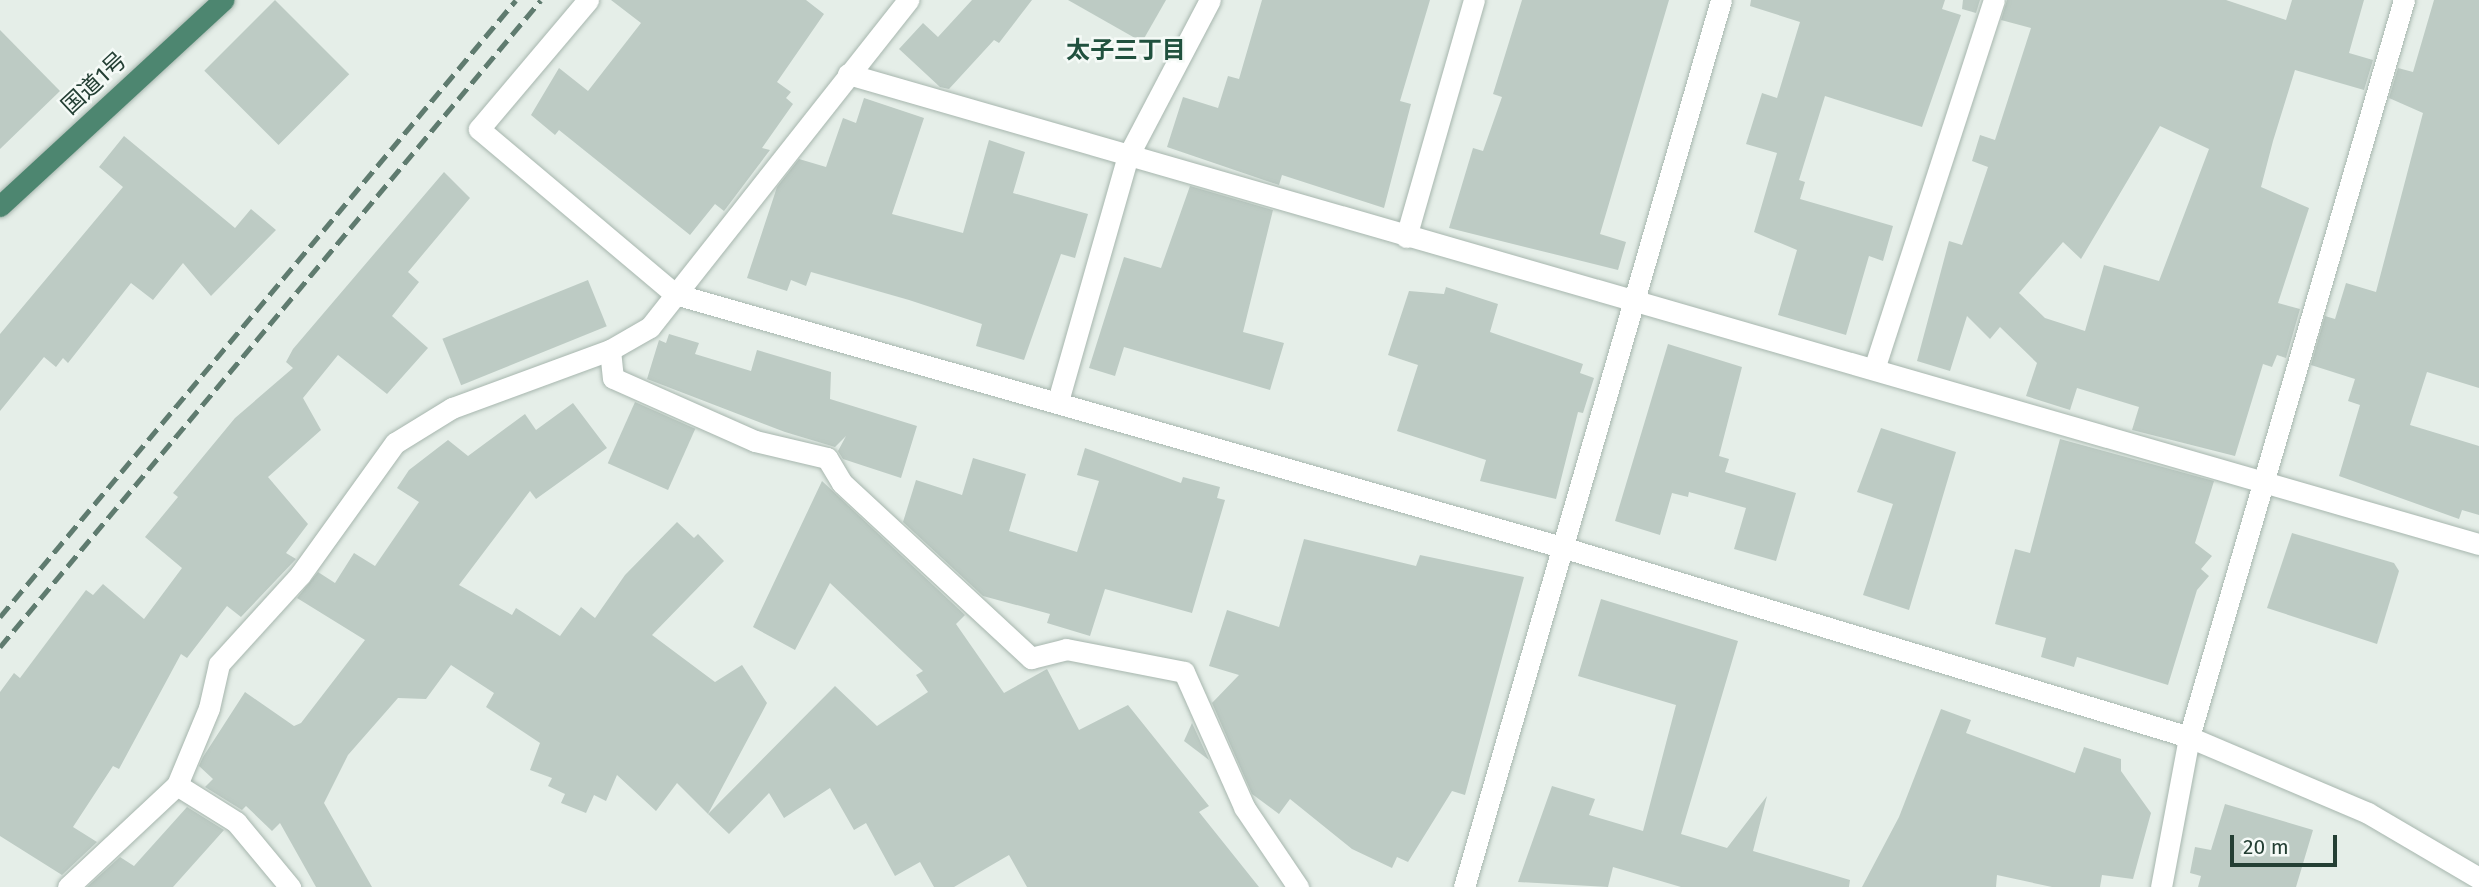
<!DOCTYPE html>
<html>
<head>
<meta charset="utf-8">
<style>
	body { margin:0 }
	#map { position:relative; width:2479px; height:887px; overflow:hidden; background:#e5eee8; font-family:"Fira Sans","Noto Sans JP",sans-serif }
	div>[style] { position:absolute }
	.building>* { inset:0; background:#bdcbc4; transform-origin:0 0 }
	.roads { filter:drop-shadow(0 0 2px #a7b6ae) drop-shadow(0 0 2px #a7b6ae) }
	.minor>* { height:21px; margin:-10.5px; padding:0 10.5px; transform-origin:10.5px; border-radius:10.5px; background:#fff }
	.tertiary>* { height:21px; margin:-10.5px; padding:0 10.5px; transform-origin:10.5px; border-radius:10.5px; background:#fff }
	.trunk>* { height:21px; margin:-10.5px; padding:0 10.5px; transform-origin:10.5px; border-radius:10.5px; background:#4d8670 }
	.rail>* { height:5px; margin-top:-2.5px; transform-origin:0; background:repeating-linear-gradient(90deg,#5f7b6f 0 14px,transparent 0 21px) }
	span { translate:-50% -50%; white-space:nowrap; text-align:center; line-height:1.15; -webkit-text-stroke:5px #f5faf7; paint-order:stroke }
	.street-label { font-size:23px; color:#243f34 }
	.neighbourhood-label { font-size:24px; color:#20513e; font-weight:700 }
	.scale { position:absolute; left:2230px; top:835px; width:107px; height:32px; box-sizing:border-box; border:4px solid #243f34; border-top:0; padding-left:9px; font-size:21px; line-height:24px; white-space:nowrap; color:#243f34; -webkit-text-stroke:5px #f5faf7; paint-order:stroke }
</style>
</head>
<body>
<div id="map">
	<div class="building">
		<div style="left:275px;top:0;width:105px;height:100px;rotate:45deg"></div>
		<div style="clip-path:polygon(611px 0,806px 0,824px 14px,777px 82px,791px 92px,786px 98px,793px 104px,762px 148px,770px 150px,724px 211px,715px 204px,690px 235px,559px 130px,555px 135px,531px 115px,559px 68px,588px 91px,641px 23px)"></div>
		<div style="clip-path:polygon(972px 0,1032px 0,999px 43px,994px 40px,949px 89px,940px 87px,899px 49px,923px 23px,938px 37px)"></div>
		<div style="clip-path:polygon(1068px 0,1166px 0,1142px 42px)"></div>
		<div style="clip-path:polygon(1262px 0,1430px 0,1400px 101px,1411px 104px,1384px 208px,1282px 175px,1279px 185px,1167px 147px,1183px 97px,1218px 108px,1228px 76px,1239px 79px)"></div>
		<div style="clip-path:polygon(1522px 0,1669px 0,1600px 234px,1626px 242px,1618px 270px,1449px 228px,1473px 148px,1483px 151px,1502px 97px,1493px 94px)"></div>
		<div style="clip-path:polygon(1751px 0,1945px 0,1942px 9px,1961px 15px,1922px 127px,1825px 96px,1799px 180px,1805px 182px,1800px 199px,1893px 226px,1883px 261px,1869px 256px,1846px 335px,1778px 315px,1797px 250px,1754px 232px,1777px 153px,1746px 144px,1762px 93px,1777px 98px,1800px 22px,1750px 6px)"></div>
		<div style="clip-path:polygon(1963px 0,1980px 0,1976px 13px,1962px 9px)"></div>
		<div style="clip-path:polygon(evenodd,2007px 0,2226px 0,2286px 20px,2292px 0,2364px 0,2349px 53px,2373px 60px,2364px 90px,2295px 70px,2273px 141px,2261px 187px,2309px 208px,2278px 303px,2300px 309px,2286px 358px,2277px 355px,2272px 367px,2263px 364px,2235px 456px,2132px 430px,2139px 407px,2077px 388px,2070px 410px,2026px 396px,2037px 363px,2000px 327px,1990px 339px,1967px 316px,1950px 371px,1917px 361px,1949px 241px,1962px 245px,1988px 167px,1972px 161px,1980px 135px,1995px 140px,2031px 28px,2001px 20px,2007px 0,2160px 126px,2209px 149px,2159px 281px,2104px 265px,2085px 331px,2045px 318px,2019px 293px,2063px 242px,2081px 259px,2160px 126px)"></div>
		<div style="clip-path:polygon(2434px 0,2479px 0,2479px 388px,2427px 372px,2410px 425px,2479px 446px,2479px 515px,2462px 510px,2459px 519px,2339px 476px,2360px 405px,2348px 401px,2355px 379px,2311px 365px,2325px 316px,2335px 319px,2346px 283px,2376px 292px,2423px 113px,2389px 98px,2398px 68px,2413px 72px)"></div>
		<div style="clip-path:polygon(0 30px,60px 91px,0 149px)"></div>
		<div style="clip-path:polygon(864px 98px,924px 118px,892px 214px,963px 233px,989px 140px,1025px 152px,1013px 193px,1088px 214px,1075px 258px,1061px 254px,1024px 360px,976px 346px,982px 324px,909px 300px,811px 272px,806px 286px,791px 280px,787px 291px,747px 278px,777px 187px,799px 159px,826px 167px,843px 118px,856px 123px)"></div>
		<div style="clip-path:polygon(124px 136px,235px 228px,251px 209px,276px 230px,211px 296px,183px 263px,153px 300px,131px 283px,68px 363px,63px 358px,56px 367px,44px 357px,0 411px,0 334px,123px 187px,99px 167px)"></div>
		<div style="clip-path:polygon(444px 172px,470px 198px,408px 272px,419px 282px,392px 316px,428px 348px,387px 394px,338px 355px,303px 398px,321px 430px,268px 477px,308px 524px,286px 553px,296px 559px,241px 617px,227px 606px,187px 658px,181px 654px,119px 769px,113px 766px,73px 827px,97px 842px,62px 875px,0 836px,0 692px,14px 673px,20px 678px,86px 590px,93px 595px,103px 584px,144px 619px,182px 568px,145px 537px,178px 497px,173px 493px,235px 418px,293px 368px,286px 362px,293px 349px)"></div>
		<div style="clip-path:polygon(1190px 186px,1273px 210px,1243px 332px,1284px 343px,1270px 390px,1124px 347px,1115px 376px,1089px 368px,1124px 257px,1161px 268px)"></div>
		<div style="left:588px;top:280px;width:50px;height:157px;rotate:68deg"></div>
		<div style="clip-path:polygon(1446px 287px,1498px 304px,1490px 332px,1583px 364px,1580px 373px,1594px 378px,1583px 413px,1578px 412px,1556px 499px,1480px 481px,1486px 460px,1397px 431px,1418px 365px,1388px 355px,1409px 291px,1444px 294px)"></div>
		<div style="clip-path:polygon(669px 334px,699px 343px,695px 354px,751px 371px,757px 350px,831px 372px,830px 399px,917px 426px,901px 478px,843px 459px,838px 451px,846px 436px,835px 447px,785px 432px,647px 379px,659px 340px,666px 343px)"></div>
		<div style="clip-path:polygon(1668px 344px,1742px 367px,1719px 456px,1729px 459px,1725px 472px,1796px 493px,1776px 561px,1734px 549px,1746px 508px,1689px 492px,1688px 497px,1672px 493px,1660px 535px,1615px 521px)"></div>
		<div style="left:635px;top:402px;width:66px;height:67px;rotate:24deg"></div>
		<div style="clip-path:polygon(573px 403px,607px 448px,536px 499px,530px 491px,459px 585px,512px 615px,516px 608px,560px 636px,581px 607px,595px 618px,625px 575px,677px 522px,694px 538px,698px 534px,724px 561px,652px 635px,715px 682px,742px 665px,767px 703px,708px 814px,677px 783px,656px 811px,617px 775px,606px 801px,594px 795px,586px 813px,561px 803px,565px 794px,548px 786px,552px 778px,530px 770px,540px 743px,486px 707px,494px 693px,451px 665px,426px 699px,398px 698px,348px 755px,324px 803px,372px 887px,316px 887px,280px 823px,272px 831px,246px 806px,242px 810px,205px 787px,213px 779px,199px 766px,203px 757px,245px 692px,294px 726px,301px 723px,365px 640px,297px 598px,318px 572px,335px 583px,354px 553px,375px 566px,419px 502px,397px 488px,409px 470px,448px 440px,468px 456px,525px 414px,536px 430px)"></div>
		<div style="clip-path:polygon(1881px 428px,1956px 452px,1909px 610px,1863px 595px,1893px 504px,1857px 492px)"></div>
		<div style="clip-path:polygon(2060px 439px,2214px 481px,2195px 543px,2212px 556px,2201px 569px,2209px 576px,2197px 590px,2168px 685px,2077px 657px,2074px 667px,2041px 657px,2046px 638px,1995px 624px,2015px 549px,2030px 553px)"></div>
		<div style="clip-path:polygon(1085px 448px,1181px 483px,1183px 477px,1220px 487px,1217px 498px,1225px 500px,1192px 613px,1105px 589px,1090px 636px,1047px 623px,1050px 614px,983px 596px,903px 522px,916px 480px,962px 495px,973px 458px,1026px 474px,1009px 531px,1077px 552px,1099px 481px,1077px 475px)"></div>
		<div style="clip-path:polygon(822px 481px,965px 615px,956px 624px,1004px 693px,1047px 669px,1079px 730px,1128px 705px,1209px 806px,1199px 812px,1259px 887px,1027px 887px,1009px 855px,954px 887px,934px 887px,920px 862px,895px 876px,866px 823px,854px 830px,830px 788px,784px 818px,769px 793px,729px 834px,708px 814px,835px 686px,877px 726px,928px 692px,916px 675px,923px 671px,830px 583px,795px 650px,753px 627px)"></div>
		<div style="clip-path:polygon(2292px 533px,2394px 563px,2399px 571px,2377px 644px,2267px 608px)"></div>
		<div style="clip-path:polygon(1304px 539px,1416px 566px,1420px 555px,1524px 577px,1465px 795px,1452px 791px,1408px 862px,1397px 857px,1392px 868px,1352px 849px,1290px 799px,1279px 814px,1252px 794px,1212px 703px,1239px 675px,1209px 666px,1227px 610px,1279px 627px)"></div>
		<div style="clip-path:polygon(1601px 599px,1738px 641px,1681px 834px,1727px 848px,1767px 796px,1753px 851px,1850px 880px,1849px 887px,1681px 887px,1613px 867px,1608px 887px,1518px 882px,1552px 786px,1595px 799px,1589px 815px,1643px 831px,1676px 705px,1578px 676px)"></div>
		<div style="clip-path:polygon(1941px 709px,1971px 720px,1966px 733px,2075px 773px,2084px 747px,2121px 759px,2121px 771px,2151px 813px,2133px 879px,2102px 875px,2100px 887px,2052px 887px,1997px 875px,1996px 887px,1862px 887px,1899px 817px)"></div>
		<div style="clip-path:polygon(1192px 723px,1209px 760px,1184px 741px)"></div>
		<div style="clip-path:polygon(2225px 804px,2313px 830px,2296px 887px,2198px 887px,2201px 876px,2190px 873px,2195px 847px,2211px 850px)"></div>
		<div style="clip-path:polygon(187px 807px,224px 830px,173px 887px,87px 887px,120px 857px,134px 866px)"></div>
	</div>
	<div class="roads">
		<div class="minor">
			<div style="left:848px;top:74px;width:1697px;rotate:16.08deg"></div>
			<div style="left:479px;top:129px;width:169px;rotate:-49.8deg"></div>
			<div style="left:1406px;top:237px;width:247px;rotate:-74deg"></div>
			<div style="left:610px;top:350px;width:28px;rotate:84deg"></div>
			<div style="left:613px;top:378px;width:155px;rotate:23.9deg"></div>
			<div style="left:755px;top:441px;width:74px;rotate:13.3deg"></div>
			<div style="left:827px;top:458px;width:29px;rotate:59deg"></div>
			<div style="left:842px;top:483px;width:258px;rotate:42.8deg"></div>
			<div style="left:1031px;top:658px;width:36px;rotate:-14deg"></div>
			<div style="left:1066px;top:649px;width:120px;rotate:11deg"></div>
			<div style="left:1184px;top:672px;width:148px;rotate:66deg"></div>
			<div style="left:1244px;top:807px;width:97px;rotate:56deg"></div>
			<div style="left:1874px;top:369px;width:388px;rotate:-72deg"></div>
			<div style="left:1058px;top:401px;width:255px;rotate:-74.1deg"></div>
			<div style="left:1128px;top:156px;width:176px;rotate:-62.3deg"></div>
			<div style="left:177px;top:785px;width:70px;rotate:32.1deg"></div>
			<div style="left:236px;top:822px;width:85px;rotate:50.3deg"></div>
			<div style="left:68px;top:887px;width:149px;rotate:-43.1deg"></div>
			<div style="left:177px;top:785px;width:83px;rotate:-67.4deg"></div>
			<div style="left:209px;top:708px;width:45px;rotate:-77.2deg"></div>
			<div style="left:219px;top:664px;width:120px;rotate:-47.7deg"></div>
			<div style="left:300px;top:575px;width:163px;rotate:-54.3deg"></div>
			<div style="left:395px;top:443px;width:67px;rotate:-31.6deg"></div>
			<div style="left:452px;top:408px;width:168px;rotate:-20.2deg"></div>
			<div style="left:610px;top:350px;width:46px;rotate:-29.9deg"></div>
			<div style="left:650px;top:327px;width:417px;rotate:-51.7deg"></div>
			<div style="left:1464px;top:887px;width:923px;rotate:-73.84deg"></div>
			<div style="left:2161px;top:887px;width:153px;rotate:-79.4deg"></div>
			<div style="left:2189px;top:737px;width:768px;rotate:-73.74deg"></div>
		</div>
		<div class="tertiary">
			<div style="left:479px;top:129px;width:256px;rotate:40.1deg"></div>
			<div style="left:675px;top:294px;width:926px;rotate:15.93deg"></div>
			<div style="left:1565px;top:548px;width:652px;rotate:16.85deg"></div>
			<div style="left:2189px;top:737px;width:194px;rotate:23deg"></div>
			<div style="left:2368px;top:813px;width:129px;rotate:30.4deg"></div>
		</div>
		<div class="trunk">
			<div style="left:0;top:206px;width:304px;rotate:-42.7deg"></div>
		</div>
	</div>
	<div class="rail">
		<div style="left:0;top:617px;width:804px;rotate:-50.09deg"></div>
		<div style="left:0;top:647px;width:843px;rotate:-50.1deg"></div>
	</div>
	<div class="street-label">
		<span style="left:94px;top:83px;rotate:-43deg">国道1号</span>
	</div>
	<div class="neighbourhood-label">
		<span style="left:1126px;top:51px">太子三丁目</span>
	</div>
	<div class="scale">20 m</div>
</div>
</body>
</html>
